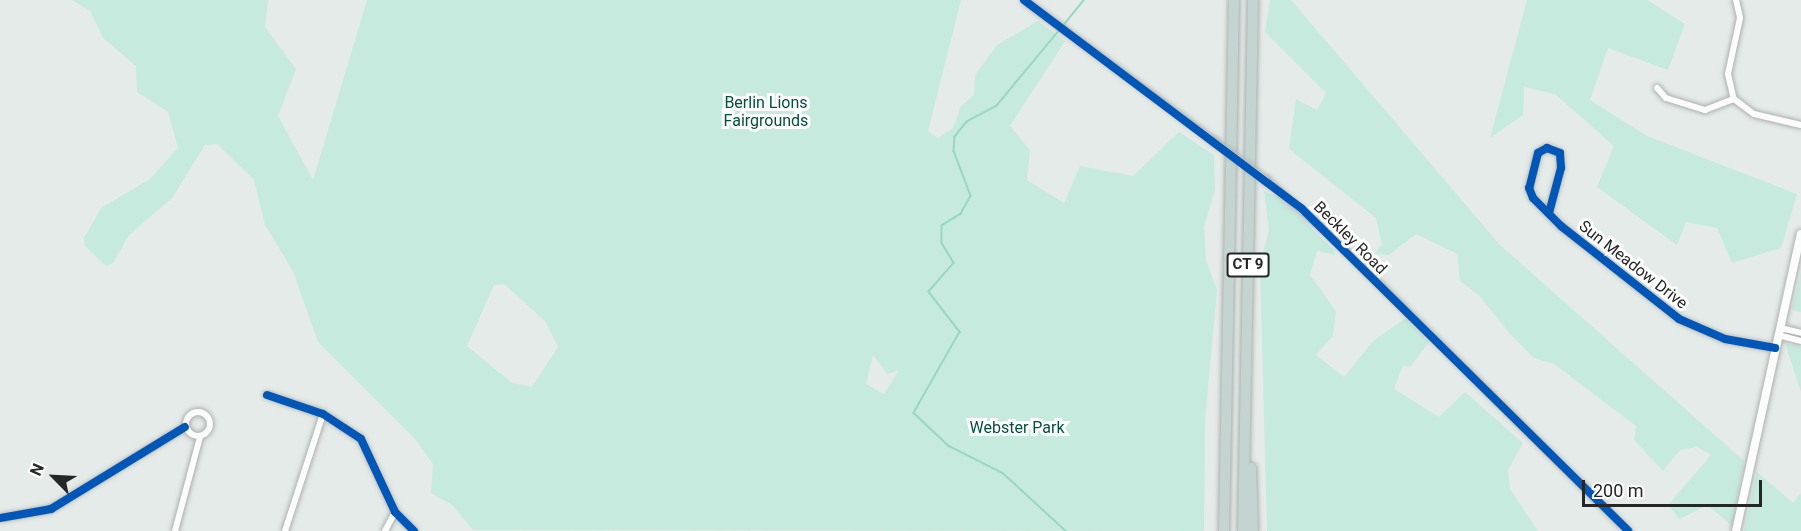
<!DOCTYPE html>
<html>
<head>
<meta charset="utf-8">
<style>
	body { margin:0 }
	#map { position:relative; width:1801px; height:531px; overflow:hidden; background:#e5ebe8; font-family:Roboto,sans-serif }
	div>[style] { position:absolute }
	.green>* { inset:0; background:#c7eade }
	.stream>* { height:1.5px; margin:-0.75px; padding:0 0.75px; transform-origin:0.75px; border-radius:0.75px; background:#97d7c2 }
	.roads { filter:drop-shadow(0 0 2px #adb1af) drop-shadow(0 0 2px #adb1af) }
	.minor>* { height:6px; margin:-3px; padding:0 3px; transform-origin:3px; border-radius:3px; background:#fbfcfc }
	.minor>.ring { margin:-3px; padding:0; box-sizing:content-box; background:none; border:6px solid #fbfcfc; border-radius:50% }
	.tertiary>* { height:8px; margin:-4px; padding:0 4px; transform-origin:4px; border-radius:4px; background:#fbfcfc }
	.motorway>* { height:10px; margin:-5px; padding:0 5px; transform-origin:5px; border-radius:5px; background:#c4d4d0 }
	.bridges { filter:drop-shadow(0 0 2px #adb1af) drop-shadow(0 0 2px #adb1af) }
	.minor-bridge>* { height:6px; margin:-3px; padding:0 3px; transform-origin:3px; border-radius:3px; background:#fbfcfc }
	.cycleway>* { height:8px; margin:-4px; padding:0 4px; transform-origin:4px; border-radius:4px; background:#0057b8 }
	span { translate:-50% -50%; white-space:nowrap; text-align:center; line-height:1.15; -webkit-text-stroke:6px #fff; paint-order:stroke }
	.shield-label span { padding:2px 4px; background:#fff; border:2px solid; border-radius:4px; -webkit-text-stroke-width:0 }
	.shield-label { font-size:15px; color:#242726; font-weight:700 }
	.park-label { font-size:16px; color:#00503d }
	.street-label { font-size:16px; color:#242726 }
	.north { position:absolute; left:24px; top:447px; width:60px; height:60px; -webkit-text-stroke:4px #fff; paint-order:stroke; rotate:294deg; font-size:16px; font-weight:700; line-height:24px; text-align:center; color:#242726 }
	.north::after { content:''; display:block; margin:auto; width:21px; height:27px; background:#242726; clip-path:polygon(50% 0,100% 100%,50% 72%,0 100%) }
	.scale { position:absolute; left:1582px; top:480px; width:180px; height:27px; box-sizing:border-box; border:3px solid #242726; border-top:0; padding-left:8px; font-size:18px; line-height:21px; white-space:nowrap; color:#242726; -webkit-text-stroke:4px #fff; paint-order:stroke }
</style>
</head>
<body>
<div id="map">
	<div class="green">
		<div style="clip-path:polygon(evenodd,72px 0,268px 0,265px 27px,296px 69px,278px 116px,313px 180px,367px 0,961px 0,928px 131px,938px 138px,953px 128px,961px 106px,974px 95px,975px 75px,997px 45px,1038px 21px,1065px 41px,1010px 126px,1030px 150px,1027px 180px,1064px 203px,1080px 166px,1133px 176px,1179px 132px,1214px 155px,1215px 189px,1204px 227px,1206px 260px,1217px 290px,1205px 420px,1204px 531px,473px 530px,452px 505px,431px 493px,433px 464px,415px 439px,318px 342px,293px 271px,265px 225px,254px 180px,217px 144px,205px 145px,172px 198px,129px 235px,113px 263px,106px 266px,85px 246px,84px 238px,101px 208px,150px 179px,178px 148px,168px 112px,137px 92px,136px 66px,103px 38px,90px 11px,72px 0,504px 284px,545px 321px,558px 347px,532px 387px,512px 383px,467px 346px,494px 285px,504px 284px,72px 0,873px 355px,887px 374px,899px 370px,884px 394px,866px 384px,873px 355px)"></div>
		<div style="clip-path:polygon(1270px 0,1291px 0,1500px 245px,1744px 461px,1732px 526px,1708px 505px,1679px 519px,1668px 505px,1711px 455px,1697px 447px,1680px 450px,1663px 471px,1634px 440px,1636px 426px,1554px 364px,1534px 358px,1510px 334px,1479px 295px,1460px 281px,1457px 254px,1416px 234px,1389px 255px,1374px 254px,1382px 245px,1376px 218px,1289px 149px,1296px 99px,1317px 110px,1326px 93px,1265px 32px)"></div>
		<div style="clip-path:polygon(1527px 0,1647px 0,1685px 24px,1668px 70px,1608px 48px,1590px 100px,1647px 136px,1797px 194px,1781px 248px,1732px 263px,1717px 228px,1686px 222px,1677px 245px,1597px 187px,1614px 146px,1555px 94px,1524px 87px,1523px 115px,1490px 138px)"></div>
		<div style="clip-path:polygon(1264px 191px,1278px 197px,1334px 250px,1335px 255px,1317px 251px,1310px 275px,1336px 311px,1333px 336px,1316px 355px,1344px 377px,1374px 340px,1406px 318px,1429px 342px,1410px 367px,1403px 365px,1394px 389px,1439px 417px,1465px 392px,1523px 443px,1508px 470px,1510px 489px,1538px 531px,1267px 531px,1260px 265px,1269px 230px)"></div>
		<div style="clip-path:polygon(1801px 272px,1801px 312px,1792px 310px)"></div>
		<div style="clip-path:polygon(1785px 343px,1801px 347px,1801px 392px)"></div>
		<div style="clip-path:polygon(1757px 472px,1793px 503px,1801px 493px,1801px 531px,1744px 531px)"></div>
	</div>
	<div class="stream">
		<div style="left:1062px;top:27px;width:35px;rotate:-51deg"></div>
		<div style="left:1060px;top:30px;width:99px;rotate:129.7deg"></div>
		<div style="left:997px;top:106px;width:34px;rotate:152deg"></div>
		<div style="left:967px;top:122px;width:19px;rotate:129deg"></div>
		<div style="left:955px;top:137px;width:14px;rotate:94deg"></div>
		<div style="left:954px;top:151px;width:48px;rotate:69.3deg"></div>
		<div style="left:971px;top:196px;width:21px;rotate:119deg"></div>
		<div style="left:961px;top:214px;width:22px;rotate:148deg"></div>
		<div style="left:942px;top:226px;width:17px;rotate:90deg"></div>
		<div style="left:942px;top:243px;width:23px;rotate:59deg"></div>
		<div style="left:954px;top:263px;width:38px;rotate:131deg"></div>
		<div style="left:929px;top:292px;width:51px;rotate:52.2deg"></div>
		<div style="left:960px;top:332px;width:93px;rotate:119.6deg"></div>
		<div style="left:914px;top:413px;width:48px;rotate:43.3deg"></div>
		<div style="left:949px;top:446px;width:60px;rotate:26.6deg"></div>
		<div style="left:1003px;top:473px;width:86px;rotate:42.6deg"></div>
	</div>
	<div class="roads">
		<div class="minor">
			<div style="left:1024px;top:0;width:238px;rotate:36.6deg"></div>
			<div style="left:1736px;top:0;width:18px;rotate:77deg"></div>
			<div style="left:1740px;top:18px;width:57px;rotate:102.1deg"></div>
			<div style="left:1728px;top:74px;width:26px;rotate:77deg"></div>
			<div style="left:1734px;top:99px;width:25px;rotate:37deg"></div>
			<div style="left:1754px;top:114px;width:48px;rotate:13.2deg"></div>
			<div style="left:1657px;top:88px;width:13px;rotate:48deg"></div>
			<div style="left:1666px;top:98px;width:41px;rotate:17.1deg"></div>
			<div style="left:1705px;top:110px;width:31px;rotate:-21deg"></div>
			<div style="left:1266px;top:180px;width:86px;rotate:40.7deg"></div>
			<div style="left:1331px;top:236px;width:419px;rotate:44.8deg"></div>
			<div style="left:1549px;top:213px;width:47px;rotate:-75.1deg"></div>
			<div style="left:1561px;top:168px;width:15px;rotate:-94deg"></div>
			<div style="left:1560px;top:153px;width:14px;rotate:-159deg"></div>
			<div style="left:1547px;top:148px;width:10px;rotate:151deg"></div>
			<div style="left:1538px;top:153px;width:36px;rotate:104deg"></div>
			<div style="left:1529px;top:188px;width:11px;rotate:68deg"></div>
			<div style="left:1533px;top:198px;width:40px;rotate:45deg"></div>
			<div style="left:1561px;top:226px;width:150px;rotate:38.2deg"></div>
			<div style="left:1679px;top:319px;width:50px;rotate:23.5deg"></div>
			<div style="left:1725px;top:339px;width:51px;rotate:10.2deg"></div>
			<div style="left:1780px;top:328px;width:22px;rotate:13deg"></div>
			<div style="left:1778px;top:335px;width:24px;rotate:15deg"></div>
			<div style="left:267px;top:395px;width:59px;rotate:18.7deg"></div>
			<div style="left:323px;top:414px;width:45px;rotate:33.3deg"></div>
			<div style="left:361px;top:439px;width:81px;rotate:65deg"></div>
			<div style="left:395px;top:512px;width:27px;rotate:45deg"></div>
			<div class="ring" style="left:186px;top:412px;width:18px;height:18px"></div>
			<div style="left:0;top:518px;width:52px;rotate:-10deg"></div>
			<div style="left:51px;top:509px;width:157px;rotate:-31.5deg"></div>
			<div style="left:175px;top:531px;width:97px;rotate:-75.1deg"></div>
			<div style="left:285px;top:531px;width:123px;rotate:-72deg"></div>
			<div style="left:385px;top:531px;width:21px;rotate:-62deg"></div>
		</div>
		<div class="tertiary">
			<div style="left:1736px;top:531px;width:304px;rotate:-77.7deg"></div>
		</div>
		<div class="motorway">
			<div style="left:1251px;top:468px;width:63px;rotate:88.2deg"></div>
			<div style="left:1224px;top:531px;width:531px;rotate:-88.92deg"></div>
			<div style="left:1243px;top:531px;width:531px;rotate:-88.92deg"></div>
		</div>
	</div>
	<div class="bridges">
		<div class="minor-bridge">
			<div style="left:1215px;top:142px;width:64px;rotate:36.7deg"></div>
		</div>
	</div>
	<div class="cycleway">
		<div style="left:1024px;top:0;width:348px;rotate:36.9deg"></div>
		<div style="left:1302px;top:209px;width:458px;rotate:44.6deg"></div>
		<div style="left:1549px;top:213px;width:47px;rotate:-75.1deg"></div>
		<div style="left:1561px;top:168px;width:15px;rotate:-94deg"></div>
		<div style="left:1560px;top:153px;width:14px;rotate:-159deg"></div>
		<div style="left:1547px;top:148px;width:10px;rotate:151deg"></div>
		<div style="left:1538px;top:153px;width:36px;rotate:104deg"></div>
		<div style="left:1529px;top:188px;width:11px;rotate:68deg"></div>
		<div style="left:1533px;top:198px;width:40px;rotate:45deg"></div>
		<div style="left:1561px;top:226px;width:150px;rotate:38.2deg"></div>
		<div style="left:1679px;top:319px;width:50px;rotate:23.5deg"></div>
		<div style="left:1725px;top:339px;width:51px;rotate:10.2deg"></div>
		<div style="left:267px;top:395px;width:59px;rotate:18.7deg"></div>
		<div style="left:323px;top:414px;width:45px;rotate:33.3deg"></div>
		<div style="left:361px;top:439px;width:81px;rotate:65deg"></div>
		<div style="left:395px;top:512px;width:27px;rotate:45deg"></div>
		<div style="left:0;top:518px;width:52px;rotate:-10deg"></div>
		<div style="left:51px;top:509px;width:157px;rotate:-31.5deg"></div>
	</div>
	<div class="shield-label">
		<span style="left:1248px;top:265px">CT 9</span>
	</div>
	<div class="park-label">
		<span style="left:766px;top:112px">Berlin Lions<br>Fairgrounds</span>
		<span style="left:1017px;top:428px">Webster Park</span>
	</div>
	<div class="street-label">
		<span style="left:1350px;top:238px;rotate:45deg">Beckley Road</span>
		<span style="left:1633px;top:265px;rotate:38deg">Sun Meadow Drive</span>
	</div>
	<div class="north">N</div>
	<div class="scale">200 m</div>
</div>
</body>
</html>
